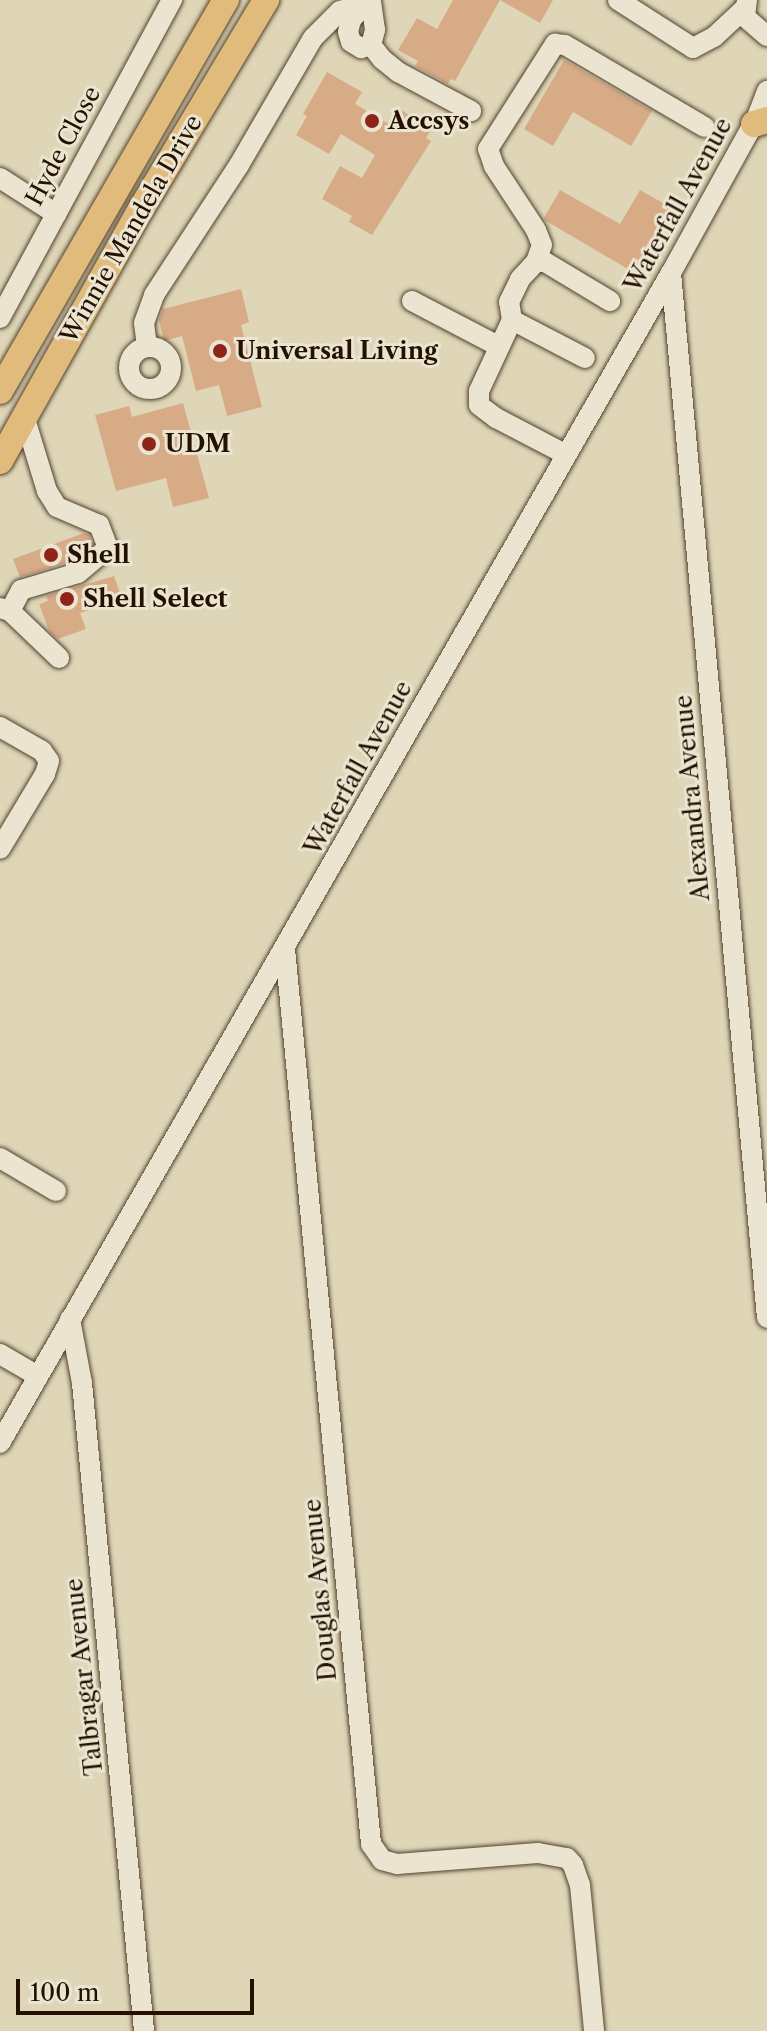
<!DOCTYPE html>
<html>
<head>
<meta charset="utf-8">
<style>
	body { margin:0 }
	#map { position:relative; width:767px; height:2031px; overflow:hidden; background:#dfd6b7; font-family:"Libre Caslon Text",serif }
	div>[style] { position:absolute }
	.building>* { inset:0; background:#d8ab87 }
	.roads { filter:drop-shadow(0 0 2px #53422e) drop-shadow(0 0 2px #53422e) }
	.minor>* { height:20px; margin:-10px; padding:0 10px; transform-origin:10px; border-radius:10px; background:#eae4d0 }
	.minor>.ring { margin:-10px; padding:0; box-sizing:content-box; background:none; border:20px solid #eae4d0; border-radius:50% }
	.major>* { height:26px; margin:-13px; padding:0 13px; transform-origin:13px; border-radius:13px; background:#e0bb7c }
	.dots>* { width:22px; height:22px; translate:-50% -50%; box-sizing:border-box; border:4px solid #eae4d0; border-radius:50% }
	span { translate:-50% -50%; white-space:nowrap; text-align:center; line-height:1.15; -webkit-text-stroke:6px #eae4d0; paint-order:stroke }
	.poi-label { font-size:24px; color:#241100; font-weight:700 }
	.left { translate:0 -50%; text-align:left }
	.street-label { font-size:24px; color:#241100 }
	.scale { position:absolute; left:16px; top:1979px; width:238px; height:36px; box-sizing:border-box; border:4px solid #241100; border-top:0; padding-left:10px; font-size:24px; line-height:28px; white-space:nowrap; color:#241100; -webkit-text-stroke:6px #eae4d0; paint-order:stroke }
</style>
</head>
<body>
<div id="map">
	<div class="building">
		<div style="clip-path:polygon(453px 0,553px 0,540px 23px,500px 0,455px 81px,451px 79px,448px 84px,415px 66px,418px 61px,398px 50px,417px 18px,437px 29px)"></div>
		<div style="clip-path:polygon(564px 60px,652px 111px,631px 146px,573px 112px,553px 146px,524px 129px)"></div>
		<div style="clip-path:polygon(327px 72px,362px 92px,355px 104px,392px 126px,401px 110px,432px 128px,426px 138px,431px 141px,372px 235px,349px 222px,352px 216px,322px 199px,340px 166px,362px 178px,375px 155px,341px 134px,329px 154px,296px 135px,307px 116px,303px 114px)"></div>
		<div style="clip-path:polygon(560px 190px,620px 224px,640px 190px,670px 207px,633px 272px,546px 221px,544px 218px)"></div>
		<div style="clip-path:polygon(241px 289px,249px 322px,241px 325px,262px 407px,227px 416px,219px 385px,196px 391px,182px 336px,164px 341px,159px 320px,163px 309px)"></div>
		<div style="clip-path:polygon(183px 403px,209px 498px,173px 507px,166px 478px,116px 491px,95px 415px,129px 406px,132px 417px)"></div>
		<div style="clip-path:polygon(84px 533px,89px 535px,92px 544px,72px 561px,20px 577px,13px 559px)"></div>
		<div style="clip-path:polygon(114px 576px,122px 598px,80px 613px,86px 629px,58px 639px,49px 631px,39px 604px,48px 601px,46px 596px)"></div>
	</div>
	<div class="roads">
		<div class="minor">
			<div style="left:618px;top:0;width:89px;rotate:32.6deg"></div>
			<div style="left:693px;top:48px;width:24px;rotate:-28deg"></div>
			<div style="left:714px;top:37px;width:41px;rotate:-43deg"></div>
			<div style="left:747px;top:0;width:17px;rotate:97deg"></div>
			<div style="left:745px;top:17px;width:29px;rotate:41deg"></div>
			<div style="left:367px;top:1px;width:25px;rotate:130deg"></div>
			<div style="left:351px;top:20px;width:12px;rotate:104deg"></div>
			<div style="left:348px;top:32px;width:10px;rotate:73deg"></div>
			<div style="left:351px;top:42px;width:12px;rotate:31deg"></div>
			<div style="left:361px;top:48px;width:10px;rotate:-17deg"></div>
			<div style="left:371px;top:45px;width:16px;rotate:-75deg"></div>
			<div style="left:375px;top:30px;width:30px;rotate:-98deg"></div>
			<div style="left:371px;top:45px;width:18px;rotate:52deg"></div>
			<div style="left:382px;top:59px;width:21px;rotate:39deg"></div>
			<div style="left:398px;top:72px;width:83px;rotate:28.1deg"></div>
			<div style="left:0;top:178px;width:67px;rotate:32.7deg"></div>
			<div style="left:536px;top:262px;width:18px;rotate:-71deg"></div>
			<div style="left:542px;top:245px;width:16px;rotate:-112deg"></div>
			<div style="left:536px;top:230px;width:77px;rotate:-123.3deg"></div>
			<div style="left:494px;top:166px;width:18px;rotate:-109deg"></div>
			<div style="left:488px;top:149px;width:125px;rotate:-57.5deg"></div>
			<div style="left:555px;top:44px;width:10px;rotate:6deg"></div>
			<div style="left:565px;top:45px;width:162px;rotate:30.4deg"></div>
			<div style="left:671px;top:273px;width:1049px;rotate:84.75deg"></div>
			<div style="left:412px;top:301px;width:97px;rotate:27.6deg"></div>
			<div style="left:0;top:318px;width:362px;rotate:-61.6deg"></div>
			<div style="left:512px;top:320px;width:82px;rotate:27.5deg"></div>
			<div style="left:147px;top:347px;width:24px;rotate:-97deg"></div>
			<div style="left:144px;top:323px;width:30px;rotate:-70deg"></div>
			<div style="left:154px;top:295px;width:155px;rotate:-56.8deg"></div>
			<div style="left:239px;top:165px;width:147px;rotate:-59.8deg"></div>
			<div style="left:313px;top:38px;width:38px;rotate:-45deg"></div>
			<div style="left:340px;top:11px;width:23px;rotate:-15deg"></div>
			<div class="ring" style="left:129px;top:347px;width:22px;height:22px"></div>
			<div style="left:565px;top:454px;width:78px;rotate:-152.4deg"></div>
			<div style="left:496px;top:418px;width:21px;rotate:-143deg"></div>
			<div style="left:479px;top:405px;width:14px;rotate:-90deg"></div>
			<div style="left:479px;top:391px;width:78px;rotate:-65.1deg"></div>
			<div style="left:512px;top:320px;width:18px;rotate:-99deg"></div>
			<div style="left:509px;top:302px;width:25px;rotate:-64deg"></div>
			<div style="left:520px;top:279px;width:23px;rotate:-47deg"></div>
			<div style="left:536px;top:262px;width:9px"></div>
			<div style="left:545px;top:262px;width:76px;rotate:31deg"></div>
			<div style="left:0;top:608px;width:10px;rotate:17deg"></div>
			<div style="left:10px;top:611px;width:24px;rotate:-62deg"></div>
			<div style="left:21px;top:590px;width:59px;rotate:-16.6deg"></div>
			<div style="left:78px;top:573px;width:39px;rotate:-40deg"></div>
			<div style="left:108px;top:548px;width:25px;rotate:-111deg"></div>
			<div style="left:99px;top:525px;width:46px;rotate:-156.8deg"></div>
			<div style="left:57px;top:507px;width:19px;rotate:-122deg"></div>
			<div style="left:47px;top:491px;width:78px;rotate:-107deg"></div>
			<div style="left:10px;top:611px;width:68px;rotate:43.8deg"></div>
			<div style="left:0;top:727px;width:48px;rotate:29.7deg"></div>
			<div style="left:42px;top:751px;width:12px;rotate:55deg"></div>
			<div style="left:49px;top:761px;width:14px;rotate:107deg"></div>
			<div style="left:45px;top:774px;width:87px;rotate:121deg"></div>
			<div style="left:285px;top:949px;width:899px;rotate:84.51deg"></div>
			<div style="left:371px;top:1844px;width:19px;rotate:55deg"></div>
			<div style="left:382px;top:1860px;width:16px;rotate:15deg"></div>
			<div style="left:397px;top:1864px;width:141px;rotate:-4.5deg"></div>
			<div style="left:538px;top:1853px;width:29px;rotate:10deg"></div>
			<div style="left:567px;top:1858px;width:9px;rotate:49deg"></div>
			<div style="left:573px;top:1865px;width:21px;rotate:71deg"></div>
			<div style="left:580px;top:1885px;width:147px;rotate:84.5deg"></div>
			<div style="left:0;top:1158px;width:65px;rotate:30.5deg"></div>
			<div style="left:70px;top:1319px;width:65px;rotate:79.4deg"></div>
			<div style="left:82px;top:1383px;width:651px;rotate:84.53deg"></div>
			<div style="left:0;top:1354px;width:44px;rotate:30.1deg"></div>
			<div style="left:0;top:1443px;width:1349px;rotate:-60.17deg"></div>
			<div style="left:671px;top:273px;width:178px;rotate:-61.1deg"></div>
			<div style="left:757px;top:117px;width:28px;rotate:-69deg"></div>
		</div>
		<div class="major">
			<div style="left:754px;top:124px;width:14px;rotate:-17deg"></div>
			<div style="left:0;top:391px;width:452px;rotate:-60deg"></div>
			<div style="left:0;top:461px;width:289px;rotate:-60.8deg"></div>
			<div style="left:141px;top:209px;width:244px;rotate:-59.1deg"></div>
		</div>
	</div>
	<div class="dots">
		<div style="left:372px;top:121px;background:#8f2418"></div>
		<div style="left:220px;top:351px;background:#8f2418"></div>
		<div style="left:149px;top:444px;background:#8f2418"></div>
		<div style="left:51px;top:555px;background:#8f2418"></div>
		<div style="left:67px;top:599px;background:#8f2418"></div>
	</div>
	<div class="poi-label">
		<span class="left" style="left:388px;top:121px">Accsys</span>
		<span class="left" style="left:236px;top:351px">Universal Living</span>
		<span class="left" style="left:165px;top:444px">UDM</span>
		<span class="left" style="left:67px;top:555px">Shell</span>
		<span class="left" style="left:83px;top:599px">Shell Select</span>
	</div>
	<div class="street-label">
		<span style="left:63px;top:146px;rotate:-62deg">Hyde Close</span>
		<span style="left:678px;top:205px;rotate:-61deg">Waterfall Avenue</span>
		<span style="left:131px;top:229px;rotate:-60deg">Winnie Mandela Drive</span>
		<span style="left:358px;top:768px;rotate:-61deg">Waterfall Avenue</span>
		<span style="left:692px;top:798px;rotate:-95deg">Alexandra Avenue</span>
		<span style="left:320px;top:1590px;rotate:-95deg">Douglas Avenue</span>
		<span style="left:84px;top:1677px;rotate:-96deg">Talbragar Avenue</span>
	</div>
	<div class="scale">100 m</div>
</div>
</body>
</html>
